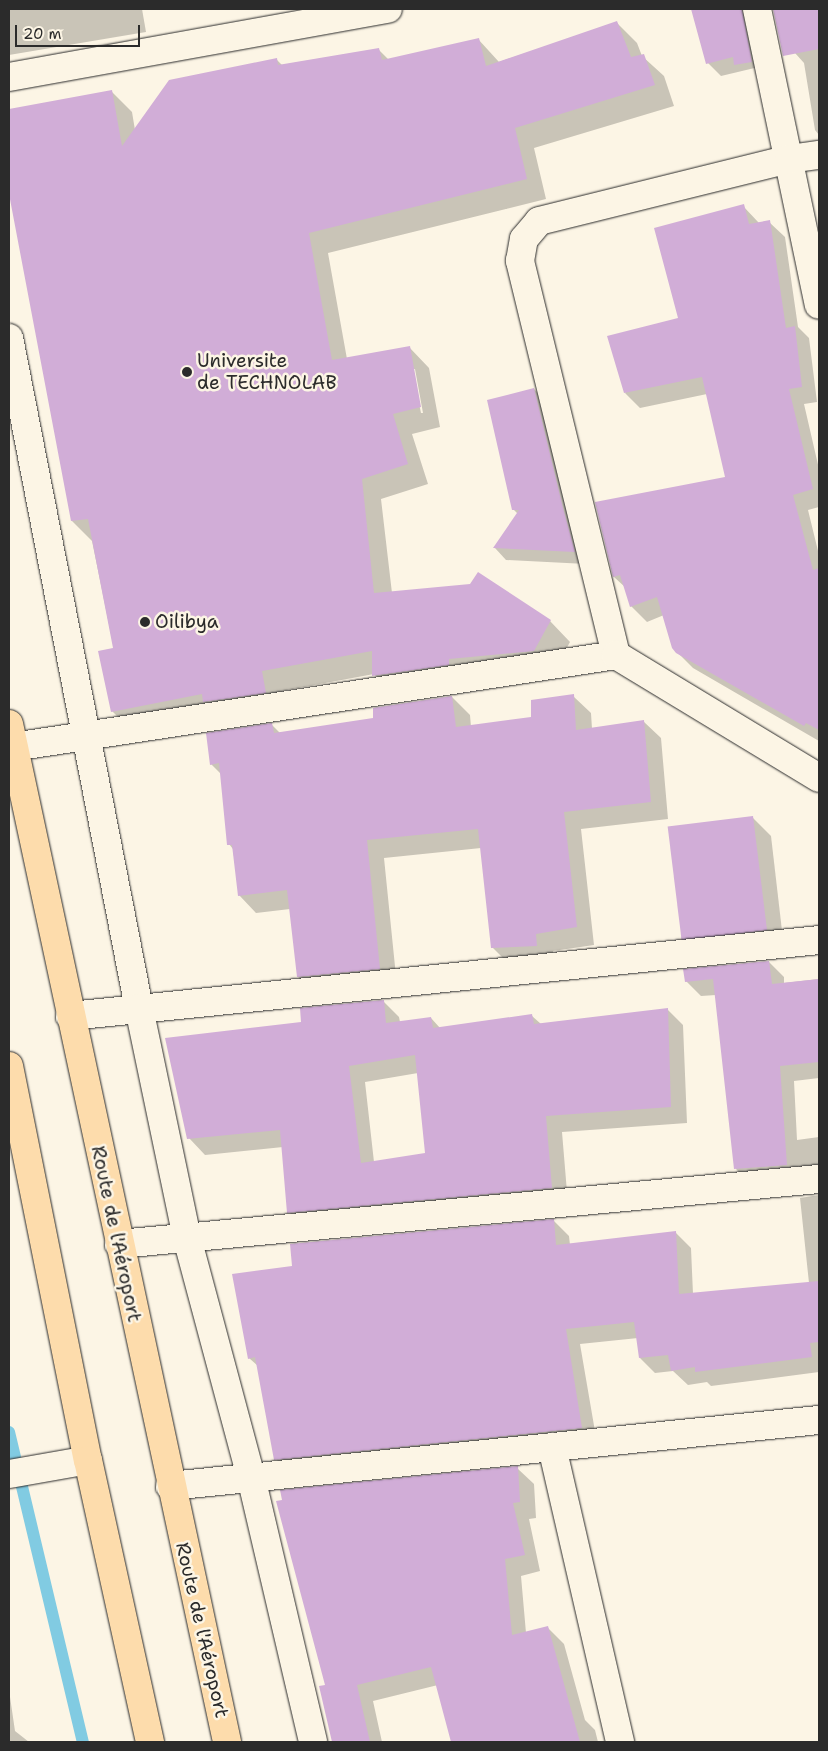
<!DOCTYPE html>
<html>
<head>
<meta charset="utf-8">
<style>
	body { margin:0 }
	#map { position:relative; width:828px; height:1751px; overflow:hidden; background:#fcf5e5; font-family:"Shantell Sans",sans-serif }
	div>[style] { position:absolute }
	.shadow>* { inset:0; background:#0003 }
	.stream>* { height:12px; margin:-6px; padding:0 6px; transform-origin:6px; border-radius:6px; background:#81cbe2 }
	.building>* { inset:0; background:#d1add7; transform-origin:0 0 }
	.roads { filter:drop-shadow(0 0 1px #2b2b2b) drop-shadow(0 0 1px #2b2b2b) }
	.street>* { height:28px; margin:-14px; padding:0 14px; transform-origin:14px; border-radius:14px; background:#fcf5e5 }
	.highway>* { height:28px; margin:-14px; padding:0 14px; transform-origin:14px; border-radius:14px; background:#fddcac }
	.dots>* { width:14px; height:14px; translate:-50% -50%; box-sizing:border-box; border:2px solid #fcf5e5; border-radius:50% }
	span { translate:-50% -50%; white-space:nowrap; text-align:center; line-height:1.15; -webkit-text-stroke:5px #fcf5e5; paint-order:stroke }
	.poi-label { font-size:19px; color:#2b2b2b }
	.left { translate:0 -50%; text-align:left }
	.street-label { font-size:19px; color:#2b2b2b }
	.frame { position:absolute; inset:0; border:10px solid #2b2b2b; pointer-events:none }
	.scale { position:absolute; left:15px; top:25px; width:125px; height:22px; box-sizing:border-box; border:2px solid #2b2b2b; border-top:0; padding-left:6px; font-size:15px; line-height:18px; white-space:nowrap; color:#2b2b2b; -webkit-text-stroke:4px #fcf5e5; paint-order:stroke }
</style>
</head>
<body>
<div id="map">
	<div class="shadow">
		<div style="clip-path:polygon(9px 9px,142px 9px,146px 32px,9px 55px)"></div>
		<div style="clip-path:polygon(692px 9px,765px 9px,763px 66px,721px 76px,708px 63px)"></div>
		<div style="clip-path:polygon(777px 9px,819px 9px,819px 135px,815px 130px,804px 63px,795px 53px,786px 18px)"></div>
		<div style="clip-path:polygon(evenodd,617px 23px,637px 43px,642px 56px,664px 76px,674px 106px,534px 148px,546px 199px,328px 253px,347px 359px,409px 347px,429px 368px,440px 427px,412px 434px,428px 484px,381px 499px,392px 593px,550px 621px,570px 642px,554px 671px,394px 696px,374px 674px,282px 691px,286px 712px,132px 731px,112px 711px,114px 649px,92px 541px,72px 521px,9px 187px,9px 110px,112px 92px,132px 112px,135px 130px,277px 60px,282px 65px,378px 49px,389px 60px,478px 39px,499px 62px,617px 23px,412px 369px,415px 369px,423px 413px,421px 413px,412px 369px)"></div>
		<div style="clip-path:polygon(743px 206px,759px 223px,769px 222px,785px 237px,798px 327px,809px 338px,817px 402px,804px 404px,819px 469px,819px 507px,808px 510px,819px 555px,819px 741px,693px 668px,673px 648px,664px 615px,647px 622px,631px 606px,626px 588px,614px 577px,596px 503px,727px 478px,707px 394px,640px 408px,625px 393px,680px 319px)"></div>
		<div style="clip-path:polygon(534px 389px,546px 401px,586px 564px,506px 560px,495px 548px,518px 514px,513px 509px)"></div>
		<div style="clip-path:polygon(573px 696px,591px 713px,592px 729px,643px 721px,661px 738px,668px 819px,581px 829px,594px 945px,553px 951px,554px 963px,510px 965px,492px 947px,481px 848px,384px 858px,397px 986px,315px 994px,298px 977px,290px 909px,256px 913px,239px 895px,233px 849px,229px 844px,221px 774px,211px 764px,272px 725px,280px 733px,374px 719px,452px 697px,470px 715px,471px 727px,532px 718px)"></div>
		<div style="clip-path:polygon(752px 817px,771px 836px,784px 948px,700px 957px,681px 938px)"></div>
		<div style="clip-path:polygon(769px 962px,784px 977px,784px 983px,819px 979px,819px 1078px,794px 1081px,797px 1140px,819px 1137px,819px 1180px,812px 1180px,798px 1166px,799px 1180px,751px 1184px,736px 1169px,716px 995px,701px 996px,686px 981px)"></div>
		<div style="clip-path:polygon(evenodd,383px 1001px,399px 1017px,400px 1022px,431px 1018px,440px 1028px,532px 1016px,541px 1024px,667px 1009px,683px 1025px,687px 1123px,562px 1132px,568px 1204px,305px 1228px,289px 1212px,283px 1147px,205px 1155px,189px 1138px,303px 1023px,383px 1001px,418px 1073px,426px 1154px,374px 1162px,365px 1082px,418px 1073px)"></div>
		<div style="clip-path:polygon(819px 1195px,819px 1372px,711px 1386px,707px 1382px,688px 1385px,673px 1371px,655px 1373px,640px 1358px,638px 1338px,580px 1344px,597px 1443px,291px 1474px,276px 1459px,258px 1366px,249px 1358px,293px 1267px,554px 1221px,569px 1236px,570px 1245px,676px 1233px,691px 1248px,693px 1294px,809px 1283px,800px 1198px)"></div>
		<div style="clip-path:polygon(517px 1468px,534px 1484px,536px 1518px,529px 1519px,540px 1571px,521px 1576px,526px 1633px,547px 1627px,564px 1644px,585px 1720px,595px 1730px,598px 1742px,452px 1742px,438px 1685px,373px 1701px,382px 1742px,333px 1742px,321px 1687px,327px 1686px)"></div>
		<div style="clip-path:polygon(9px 1690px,15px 1731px,29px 1742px,9px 1742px)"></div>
	</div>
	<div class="stream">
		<div style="left:9px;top:1432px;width:319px;rotate:76.6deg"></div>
	</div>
	<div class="building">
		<div style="clip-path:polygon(691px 9px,742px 9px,752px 62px,734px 65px,733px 57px,706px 64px)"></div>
		<div style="clip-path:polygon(773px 9px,819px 9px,819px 49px,783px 56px)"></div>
		<div style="clip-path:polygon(617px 21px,631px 57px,644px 54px,655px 85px,515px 128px,527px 179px,309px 233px,332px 360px,410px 346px,421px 407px,393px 414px,408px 464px,362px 479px,374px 593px,470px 584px,478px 572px,551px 620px,534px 651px,449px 659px,449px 665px,372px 676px,372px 651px,262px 671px,266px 693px,203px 702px,202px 694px,111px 712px,98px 651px,113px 648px,88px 519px,71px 521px,9px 194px,9px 109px,112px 90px,122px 146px,169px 80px,277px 58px,278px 65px,379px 48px,382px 60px,479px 38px,486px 66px)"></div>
		<div style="clip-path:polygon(744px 204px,749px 224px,770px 220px,786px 328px,795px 326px,802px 387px,789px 389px,813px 489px,793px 495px,813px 570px,819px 568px,819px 730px,806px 723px,804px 726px,676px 653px,672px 648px,657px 597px,630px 607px,620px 575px,613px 577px,595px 502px,725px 477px,702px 377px,624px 393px,607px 336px,678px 318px,654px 228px)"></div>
		<div style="clip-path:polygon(534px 388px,563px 508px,575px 552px,493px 548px,519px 510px,512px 510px,487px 400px)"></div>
		<div style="clip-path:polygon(574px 694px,576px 730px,644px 720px,651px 802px,564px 812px,577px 927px,536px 934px,537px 946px,491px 948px,478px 829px,367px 840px,380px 969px,297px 977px,287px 890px,238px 896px,232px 845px,227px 845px,219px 763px,210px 765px,206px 733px,272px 723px,274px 733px,373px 718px,373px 708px,452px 696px,456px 727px,531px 717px,531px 700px)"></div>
		<div style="left:753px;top:816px;width:115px;height:86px;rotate:83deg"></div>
		<div style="clip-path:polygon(769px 961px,772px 984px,819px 979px,819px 1062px,780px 1066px,787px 1165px,734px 1169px,713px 979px,685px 982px,683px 969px)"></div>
		<div style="clip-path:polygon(evenodd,384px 1000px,386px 1023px,431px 1017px,433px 1028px,532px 1014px,534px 1024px,668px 1008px,671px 1107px,546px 1116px,552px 1188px,287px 1213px,280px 1130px,187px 1139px,165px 1038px,301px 1022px,300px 1008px,384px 1000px,415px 1055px,425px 1153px,361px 1163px,349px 1066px,415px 1055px)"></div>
		<div style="clip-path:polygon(554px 1219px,556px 1245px,676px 1231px,679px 1294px,819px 1281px,819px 1342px,810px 1343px,812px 1357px,695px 1372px,695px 1367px,671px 1371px,668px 1355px,639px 1358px,634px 1322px,566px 1329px,582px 1428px,274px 1460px,255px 1357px,248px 1359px,232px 1274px,292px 1266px,290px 1244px)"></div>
		<div style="clip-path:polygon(518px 1466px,520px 1502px,513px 1503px,525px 1555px,505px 1559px,512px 1635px,548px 1626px,580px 1742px,451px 1742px,431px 1667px,357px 1685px,370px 1742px,332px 1742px,319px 1686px,325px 1685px,276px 1501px,282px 1500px,280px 1490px)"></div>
	</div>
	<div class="roads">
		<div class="street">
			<div style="left:757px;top:9px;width:302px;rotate:78.2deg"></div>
			<div style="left:9px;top:77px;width:385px;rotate:-10.2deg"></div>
			<div style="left:9px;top:338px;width:682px;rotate:79.02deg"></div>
			<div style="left:139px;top:1008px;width:235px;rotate:78.2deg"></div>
			<div style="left:187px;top:1238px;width:247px;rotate:75deg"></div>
			<div style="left:251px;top:1477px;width:272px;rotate:76.8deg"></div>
			<div style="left:616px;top:655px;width:406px;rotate:-103.7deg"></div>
			<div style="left:520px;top:261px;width:22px;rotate:-80deg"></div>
			<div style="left:524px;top:239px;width:23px;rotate:-50deg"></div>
			<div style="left:539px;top:221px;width:258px;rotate:-13.9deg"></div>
			<div style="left:789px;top:159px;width:30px;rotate:-8deg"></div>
			<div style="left:13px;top:747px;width:610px;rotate:-8.67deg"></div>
			<div style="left:616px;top:655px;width:237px;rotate:31.2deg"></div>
			<div style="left:70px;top:1016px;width:753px;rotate:-5.79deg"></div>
			<div style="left:119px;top:1244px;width:703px;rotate:-5.31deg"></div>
			<div style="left:552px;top:1447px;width:303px;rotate:77deg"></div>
			<div style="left:9px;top:1474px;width:80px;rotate:-10deg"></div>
			<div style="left:170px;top:1486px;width:652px;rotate:-5.81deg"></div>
		</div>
		<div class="highway">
			<div style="left:9px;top:724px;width:1041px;rotate:77.91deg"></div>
			<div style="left:9px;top:1066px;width:402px;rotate:78.7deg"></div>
			<div style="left:88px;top:1460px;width:289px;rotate:77.6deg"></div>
		</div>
	</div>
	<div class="dots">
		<div style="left:187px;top:372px;background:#2b2b2b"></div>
		<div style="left:145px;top:622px;background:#2b2b2b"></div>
	</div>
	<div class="poi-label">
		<span class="left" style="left:197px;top:372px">Universite<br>de TECHNOLAB</span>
		<span class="left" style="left:155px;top:622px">Oilibya</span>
	</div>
	<div class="street-label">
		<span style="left:116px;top:1234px;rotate:78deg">Route de l'Aéroport</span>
		<span style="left:202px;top:1630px;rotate:77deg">Route de l'Aéroport</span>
	</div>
	<div class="frame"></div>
	<div class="scale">20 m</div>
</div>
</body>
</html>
